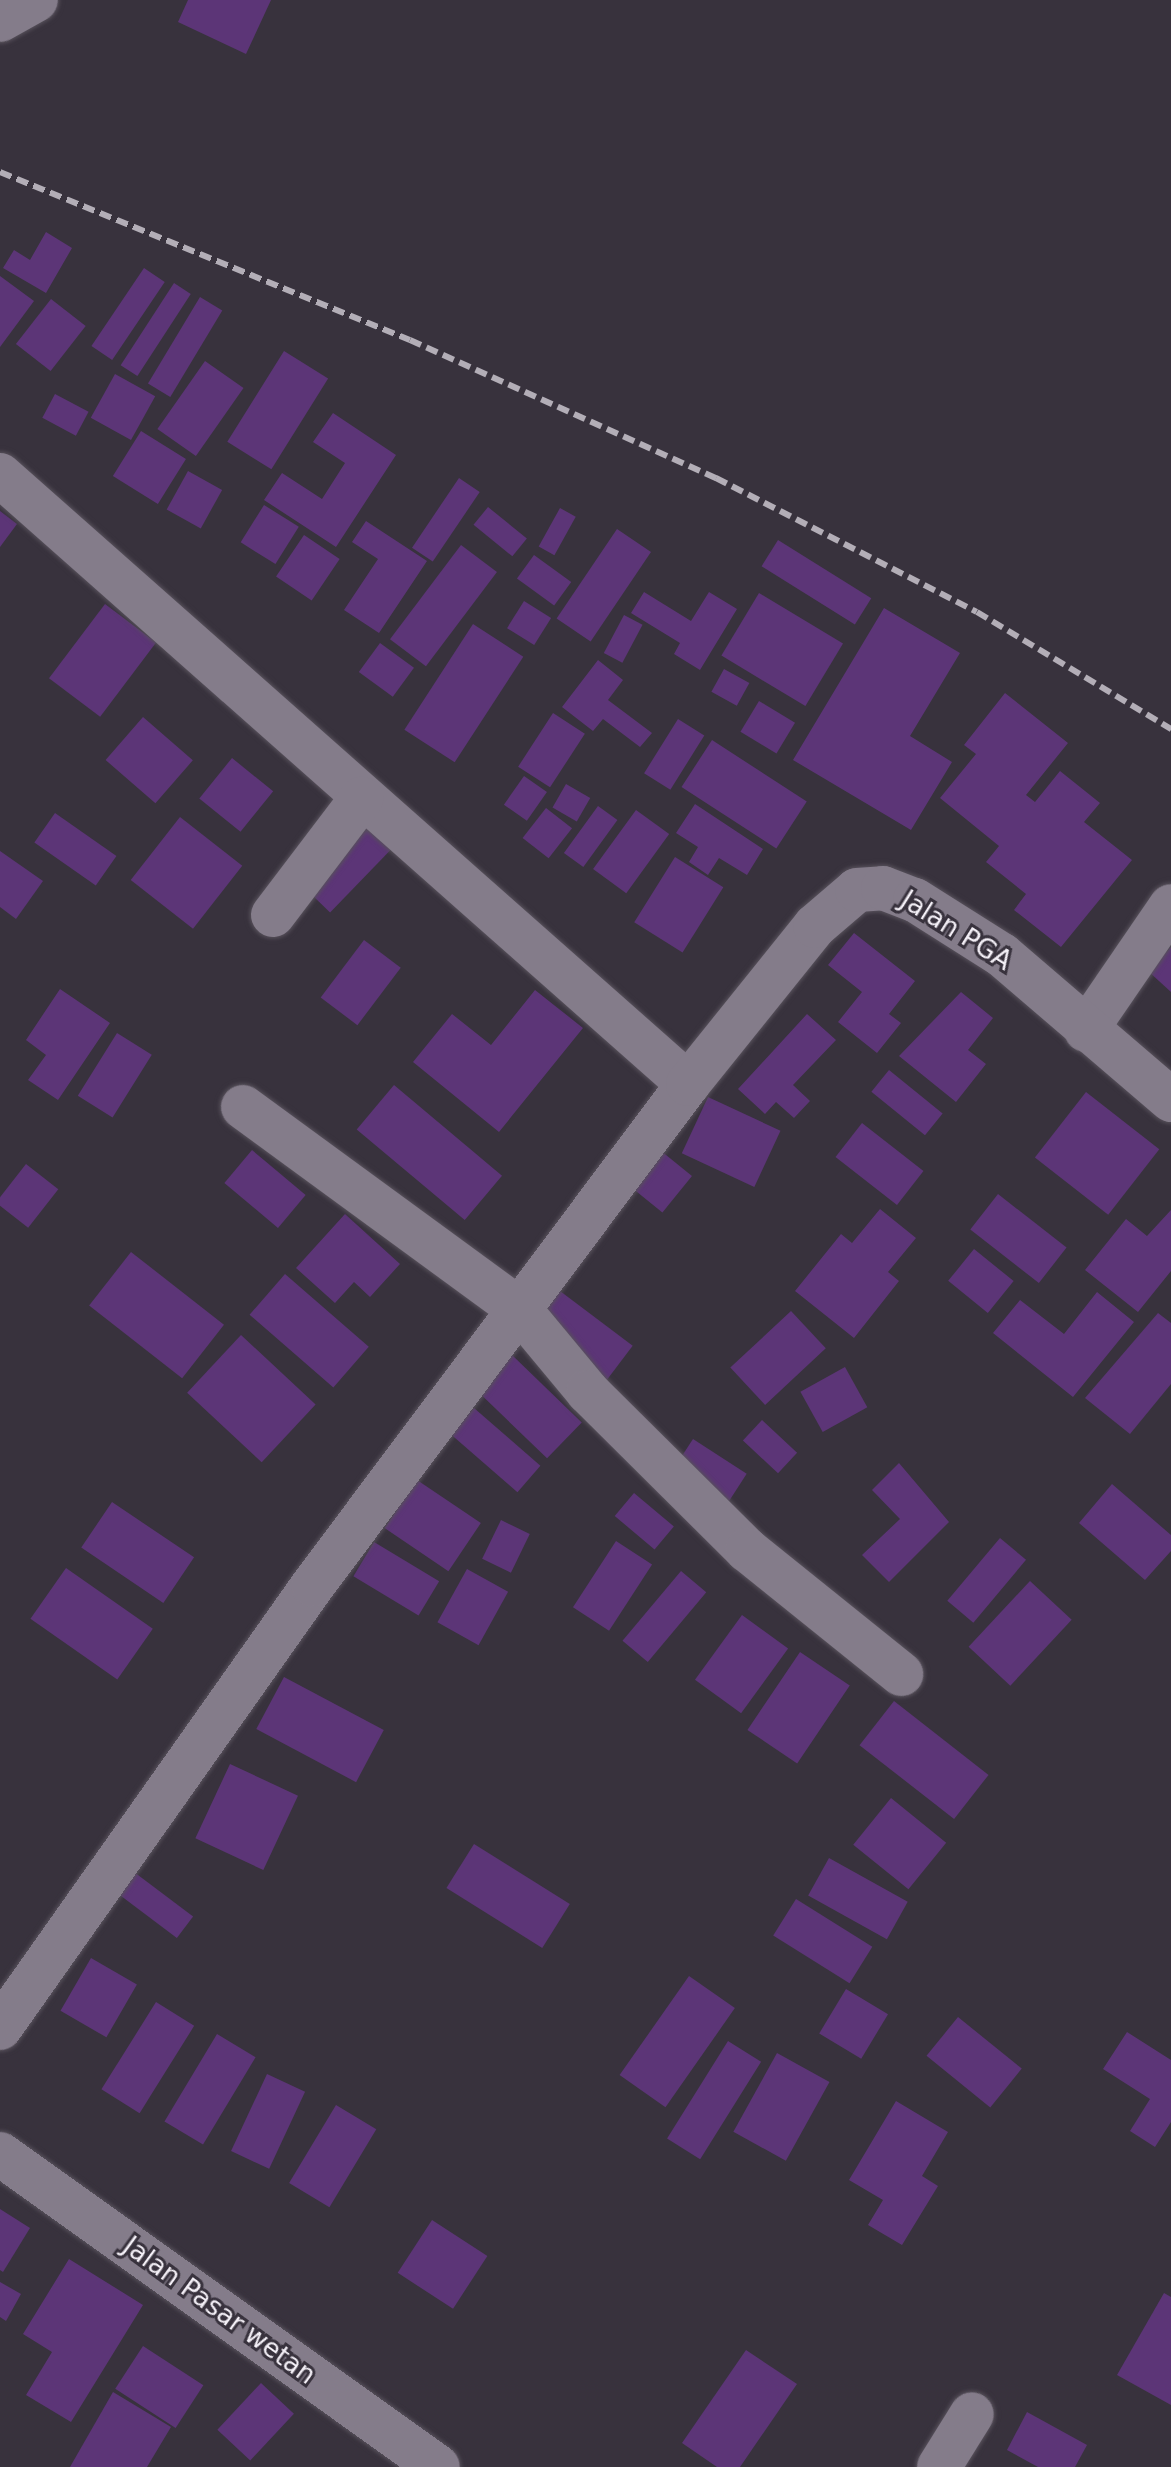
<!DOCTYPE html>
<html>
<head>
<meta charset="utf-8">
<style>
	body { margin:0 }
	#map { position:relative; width:1171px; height:2467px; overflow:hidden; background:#38323d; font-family:"DejaVu Sans",sans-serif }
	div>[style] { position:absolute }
	.building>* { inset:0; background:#5c3577; transform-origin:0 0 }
	.roads { filter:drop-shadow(0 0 2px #57515b) drop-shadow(0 0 2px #57515b) }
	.minor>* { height:44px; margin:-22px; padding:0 22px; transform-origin:22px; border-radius:22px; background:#847c8a }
	.rail>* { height:6px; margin-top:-3px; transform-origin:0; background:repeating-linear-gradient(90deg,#b3aeb7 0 12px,transparent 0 18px) }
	span { translate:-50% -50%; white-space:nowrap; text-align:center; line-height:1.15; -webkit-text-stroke:6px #38323d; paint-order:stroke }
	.street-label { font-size:26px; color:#f4f0f7 }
</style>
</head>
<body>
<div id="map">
	<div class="building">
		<div style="clip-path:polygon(188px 0,271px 0,246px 54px,178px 22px)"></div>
		<div style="clip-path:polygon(46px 232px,72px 248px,46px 293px,3px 268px,14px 250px,30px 260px)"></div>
		<div style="left:144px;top:268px;width:25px;height:94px;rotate:34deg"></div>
		<div style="clip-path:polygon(0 276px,34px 301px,0 347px)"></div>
		<div style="left:174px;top:283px;width:20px;height:98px;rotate:33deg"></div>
		<div style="left:200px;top:297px;width:26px;height:101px;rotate:31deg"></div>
		<div style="left:51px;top:299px;width:44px;height:57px;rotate:38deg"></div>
		<div style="left:284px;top:351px;width:52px;height:107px;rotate:32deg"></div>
		<div style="left:205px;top:361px;width:47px;height:83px;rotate:35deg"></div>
		<div style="left:115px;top:374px;width:46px;height:50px;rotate:29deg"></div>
		<div style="left:55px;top:394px;width:38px;height:27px;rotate:28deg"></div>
		<div style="clip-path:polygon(333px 413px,396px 455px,336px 547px,264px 500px,282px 473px,322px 499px,345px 463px,313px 442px)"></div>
		<div style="left:141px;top:431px;width:53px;height:53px;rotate:32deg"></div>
		<div style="left:188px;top:471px;width:39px;height:44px;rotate:29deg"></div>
		<div style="left:459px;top:478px;width:25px;height:84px;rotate:34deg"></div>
		<div style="left:264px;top:505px;width:41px;height:44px;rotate:32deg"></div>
		<div style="left:488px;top:507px;width:50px;height:23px;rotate:39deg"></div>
		<div style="left:560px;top:508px;width:18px;height:44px;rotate:29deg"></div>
		<div style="clip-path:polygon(0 511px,17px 524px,0 547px)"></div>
		<div style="clip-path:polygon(366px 521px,427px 561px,379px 633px,344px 610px,378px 559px,352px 542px)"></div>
		<div style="left:617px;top:529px;width:41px;height:108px;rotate:34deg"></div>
		<div style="left:304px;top:535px;width:43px;height:50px;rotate:34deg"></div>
		<div style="left:778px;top:540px;width:110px;height:31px;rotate:32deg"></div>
		<div style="left:461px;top:545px;width:45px;height:118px;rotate:37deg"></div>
		<div style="left:534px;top:555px;width:46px;height:29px;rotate:36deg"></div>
		<div style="clip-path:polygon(644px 592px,691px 621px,709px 592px,737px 609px,700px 670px,674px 654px,680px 643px,631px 613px)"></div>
		<div style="left:759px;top:593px;width:98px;height:73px;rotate:31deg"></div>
		<div style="left:524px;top:601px;width:32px;height:32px;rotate:32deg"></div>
		<div style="left:105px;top:604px;width:64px;height:93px;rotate:37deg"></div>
		<div style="clip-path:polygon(884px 608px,960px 653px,910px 736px,952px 762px,911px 830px,793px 760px)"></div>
		<div style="left:624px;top:615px;width:21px;height:43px;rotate:28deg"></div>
		<div style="left:473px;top:624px;width:60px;height:126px;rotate:33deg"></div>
		<div style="left:380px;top:643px;width:42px;height:36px;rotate:36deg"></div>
		<div style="clip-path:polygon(598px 660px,623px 680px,608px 700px,652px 733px,640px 747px,603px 719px,593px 731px,562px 707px)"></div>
		<div style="left:724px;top:669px;width:29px;height:26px;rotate:29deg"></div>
		<div style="clip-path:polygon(1005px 693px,1068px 743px,1026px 795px,1035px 802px,1060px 771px,1100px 803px,1084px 822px,1132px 860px,1061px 947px,1014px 910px,1026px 894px,986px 862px,999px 846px,940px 798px,976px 754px,964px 745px)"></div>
		<div style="left:759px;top:701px;width:42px;height:36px;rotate:31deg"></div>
		<div style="left:553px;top:713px;width:38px;height:64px;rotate:33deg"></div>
		<div style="left:143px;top:717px;width:66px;height:57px;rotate:41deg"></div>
		<div style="left:678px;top:719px;width:31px;height:64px;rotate:32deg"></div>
		<div style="left:712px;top:740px;width:113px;height:56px;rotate:33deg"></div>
		<div style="left:232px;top:758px;width:53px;height:52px;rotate:39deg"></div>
		<div style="left:524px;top:776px;width:28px;height:35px;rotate:35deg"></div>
		<div style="left:566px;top:784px;width:28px;height:27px;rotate:30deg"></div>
		<div style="clip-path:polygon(695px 804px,763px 849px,747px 875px,719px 858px,708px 875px,689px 862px,698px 847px,676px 833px)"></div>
		<div style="left:598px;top:806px;width:24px;height:58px;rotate:36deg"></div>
		<div style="left:546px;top:808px;width:33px;height:38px;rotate:38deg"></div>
		<div style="left:636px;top:810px;width:41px;height:73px;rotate:36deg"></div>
		<div style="left:55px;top:813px;width:75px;height:36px;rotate:35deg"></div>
		<div style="left:180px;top:817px;width:79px;height:80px;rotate:38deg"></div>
		<div style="left:361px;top:820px;width:42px;height:88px;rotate:44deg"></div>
		<div style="clip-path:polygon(0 851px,43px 881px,16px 919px,0 907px)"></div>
		<div style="left:675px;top:857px;width:57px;height:77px;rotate:32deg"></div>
		<div style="clip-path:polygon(854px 933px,915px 981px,889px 1014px,901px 1023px,877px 1053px,838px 1022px,862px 992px,828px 965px)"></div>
		<div style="left:364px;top:940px;width:46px;height:72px;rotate:37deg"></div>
		<div style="clip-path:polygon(1171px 947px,1171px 992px,1148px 971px)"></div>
		<div style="clip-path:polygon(60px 989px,110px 1023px,58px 1100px,28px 1080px,46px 1055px,26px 1040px)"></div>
		<div style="clip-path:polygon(535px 990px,583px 1028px,499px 1132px,413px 1062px,452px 1014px,491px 1045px)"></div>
		<div style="clip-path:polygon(961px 992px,993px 1018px,968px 1050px,986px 1064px,956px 1102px,899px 1056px)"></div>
		<div style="clip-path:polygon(807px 1014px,836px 1040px,793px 1085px,810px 1101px,794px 1118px,776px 1102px,765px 1114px,738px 1089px)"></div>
		<div style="left:117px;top:1033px;width:41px;height:74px;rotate:32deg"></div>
		<div style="left:889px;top:1070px;width:69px;height:28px;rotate:39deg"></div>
		<div style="left:394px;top:1085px;width:141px;height:58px;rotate:40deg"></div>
		<div style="left:1086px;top:1092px;width:93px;height:83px;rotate:38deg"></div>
		<div style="left:708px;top:1097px;width:80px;height:62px;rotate:25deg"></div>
		<div style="left:862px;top:1123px;width:78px;height:43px;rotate:38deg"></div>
		<div style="left:650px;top:1142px;width:54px;height:47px;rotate:39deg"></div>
		<div style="left:252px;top:1150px;width:70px;height:43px;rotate:40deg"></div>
		<div style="left:26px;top:1164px;width:41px;height:49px;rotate:38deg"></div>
		<div style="left:998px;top:1194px;width:87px;height:45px;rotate:38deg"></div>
		<div style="clip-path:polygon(880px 1209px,916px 1238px,888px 1272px,899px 1281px,854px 1338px,795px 1291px,841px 1234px,852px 1243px)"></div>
		<div style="clip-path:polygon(1171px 1210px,1171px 1271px,1138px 1312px,1085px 1270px,1126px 1219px,1147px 1236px)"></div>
		<div style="clip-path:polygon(345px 1214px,400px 1264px,370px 1297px,354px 1282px,335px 1303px,296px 1268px)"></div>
		<div style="left:974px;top:1249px;width:51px;height:41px;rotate:39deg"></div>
		<div style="left:131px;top:1252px;width:118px;height:68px;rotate:38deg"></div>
		<div style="left:285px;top:1274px;width:111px;height:54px;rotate:41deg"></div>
		<div style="left:560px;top:1291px;width:91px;height:43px;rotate:37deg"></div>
		<div style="clip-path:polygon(1097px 1292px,1134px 1322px,1073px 1397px,993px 1333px,1020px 1300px,1064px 1334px)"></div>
		<div style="left:791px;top:1311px;width:51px;height:83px;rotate:47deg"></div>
		<div style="clip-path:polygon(1158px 1313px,1171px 1323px,1171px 1384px,1130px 1434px,1085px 1398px)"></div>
		<div style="left:241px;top:1335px;width:102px;height:79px;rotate:43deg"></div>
		<div style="left:512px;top:1355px;width:97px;height:50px;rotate:44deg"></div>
		<div style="left:845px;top:1367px;width:46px;height:51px;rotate:61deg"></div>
		<div style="left:474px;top:1408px;width:88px;height:35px;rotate:41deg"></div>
		<div style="left:762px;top:1420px;width:48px;height:28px;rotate:43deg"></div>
		<div style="left:693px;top:1439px;width:64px;height:32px;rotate:33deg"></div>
		<div style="clip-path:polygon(899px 1463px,949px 1522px,889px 1582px,862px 1555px,900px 1519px,872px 1490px)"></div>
		<div style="left:417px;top:1480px;width:77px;height:58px;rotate:34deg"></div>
		<div style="clip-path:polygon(1112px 1484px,1171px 1535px,1171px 1551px,1145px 1580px,1079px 1523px)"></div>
		<div style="left:634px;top:1493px;width:52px;height:30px;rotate:40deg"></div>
		<div style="left:112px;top:1502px;width:99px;height:55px;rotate:34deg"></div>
		<div style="left:501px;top:1520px;width:32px;height:43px;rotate:26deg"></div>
		<div style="left:1000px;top:1538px;width:34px;height:82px;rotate:40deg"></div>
		<div style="left:616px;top:1541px;width:43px;height:79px;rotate:33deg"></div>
		<div style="left:374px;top:1542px;width:76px;height:40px;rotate:31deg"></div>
		<div style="left:66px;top:1568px;width:106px;height:62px;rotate:35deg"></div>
		<div style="left:467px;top:1569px;width:47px;height:61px;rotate:29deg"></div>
		<div style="left:681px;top:1571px;width:33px;height:91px;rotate:40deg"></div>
		<div style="left:1030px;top:1581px;width:57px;height:90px;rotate:43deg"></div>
		<div style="left:742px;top:1615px;width:57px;height:80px;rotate:36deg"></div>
		<div style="left:800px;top:1652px;width:60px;height:94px;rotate:34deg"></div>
		<div style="left:284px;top:1677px;width:113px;height:59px;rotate:28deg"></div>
		<div style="left:894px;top:1701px;width:120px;height:56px;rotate:38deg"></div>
		<div style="left:230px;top:1764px;width:75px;height:82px;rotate:25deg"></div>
		<div style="left:891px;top:1798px;width:71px;height:60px;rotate:39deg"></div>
		<div style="left:474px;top:1844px;width:113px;height:52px;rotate:32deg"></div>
		<div style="left:829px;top:1858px;width:90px;height:43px;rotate:29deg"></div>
		<div style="left:134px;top:1872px;width:74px;height:27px;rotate:37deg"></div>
		<div style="left:796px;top:1899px;width:90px;height:43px;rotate:32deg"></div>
		<div style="left:91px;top:1958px;width:53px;height:61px;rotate:30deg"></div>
		<div style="left:689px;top:1976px;width:56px;height:121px;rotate:35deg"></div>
		<div style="left:846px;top:1989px;width:49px;height:52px;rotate:31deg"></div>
		<div style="left:156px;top:2002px;width:45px;height:103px;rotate:32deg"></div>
		<div style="left:958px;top:2017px;width:82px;height:50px;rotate:39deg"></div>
		<div style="clip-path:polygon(1127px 2032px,1171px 2060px,1171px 2122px,1155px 2147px,1130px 2131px,1150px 2099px,1103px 2069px)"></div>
		<div style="left:217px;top:2034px;width:45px;height:102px;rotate:31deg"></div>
		<div style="left:728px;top:2041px;width:39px;height:115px;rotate:32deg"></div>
		<div style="left:777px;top:2053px;width:60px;height:90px;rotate:29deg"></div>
		<div style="left:267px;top:2074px;width:42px;height:85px;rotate:25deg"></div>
		<div style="clip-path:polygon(896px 2101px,948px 2132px,922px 2176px,938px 2186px,902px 2245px,868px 2225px,883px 2200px,849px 2180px)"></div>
		<div style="left:336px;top:2105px;width:47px;height:91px;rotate:31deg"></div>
		<div style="clip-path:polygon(0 2209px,30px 2228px,3px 2272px,0 2270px)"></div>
		<div style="left:432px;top:2220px;width:66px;height:63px;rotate:33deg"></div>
		<div style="clip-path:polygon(69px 2259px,143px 2305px,71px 2422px,26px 2395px,52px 2352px,23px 2334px)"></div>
		<div style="clip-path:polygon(0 2282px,21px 2294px,6px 2321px,0 2317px)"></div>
		<div style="clip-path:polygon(1164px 2293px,1171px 2297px,1171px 2405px,1117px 2375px)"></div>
		<div style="left:143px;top:2346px;width:72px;height:51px;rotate:33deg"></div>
		<div style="clip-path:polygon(746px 2350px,797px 2384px,740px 2467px,717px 2467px,682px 2443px)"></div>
		<div style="left:261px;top:2383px;width:45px;height:64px;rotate:43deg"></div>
		<div style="clip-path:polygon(113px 2392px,171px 2427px,147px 2467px,70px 2467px)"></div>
		<div style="clip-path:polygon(1027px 2412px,1087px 2445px,1075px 2467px,1038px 2467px,1007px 2450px)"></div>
	</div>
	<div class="roads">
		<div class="minor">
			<div style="left:0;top:20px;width:41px;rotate:-29.1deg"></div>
			<div style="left:0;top:475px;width:919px;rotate:41.51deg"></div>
			<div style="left:273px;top:915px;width:146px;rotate:-52.8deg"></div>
			<div style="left:1086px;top:1030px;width:150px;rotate:-55.6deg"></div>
			<div style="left:243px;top:1107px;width:343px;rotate:36.2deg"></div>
			<div style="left:520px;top:1310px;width:107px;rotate:50.3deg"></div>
			<div style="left:588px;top:1392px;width:224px;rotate:44.8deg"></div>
			<div style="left:747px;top:1550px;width:198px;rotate:38.8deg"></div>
			<div style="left:0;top:2028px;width:542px;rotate:-54.76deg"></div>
			<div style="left:313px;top:1585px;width:626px;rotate:-53.19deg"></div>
			<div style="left:688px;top:1084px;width:203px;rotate:-51.2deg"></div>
			<div style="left:815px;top:926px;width:55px;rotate:-40.6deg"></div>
			<div style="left:857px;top:890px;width:26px;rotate:-4deg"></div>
			<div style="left:883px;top:888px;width:34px;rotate:21deg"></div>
			<div style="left:915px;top:900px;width:103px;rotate:32.3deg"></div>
			<div style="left:1002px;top:955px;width:223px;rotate:40.6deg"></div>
			<div style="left:0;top:2154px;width:538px;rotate:35.55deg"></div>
			<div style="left:939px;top:2467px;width:62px;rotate:-58.1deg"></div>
		</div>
	</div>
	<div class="rail">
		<div style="left:0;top:172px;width:443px;rotate:22.3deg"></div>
		<div style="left:410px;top:340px;width:336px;rotate:24.3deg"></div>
		<div style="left:716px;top:478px;width:293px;rotate:27.2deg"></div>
		<div style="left:977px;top:612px;width:227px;rotate:31.1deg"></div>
	</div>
	<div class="street-label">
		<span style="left:956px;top:931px;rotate:32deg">Jalan PGA</span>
		<span style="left:219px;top:2311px;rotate:36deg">Jalan Pasar wetan</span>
	</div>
</div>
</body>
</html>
